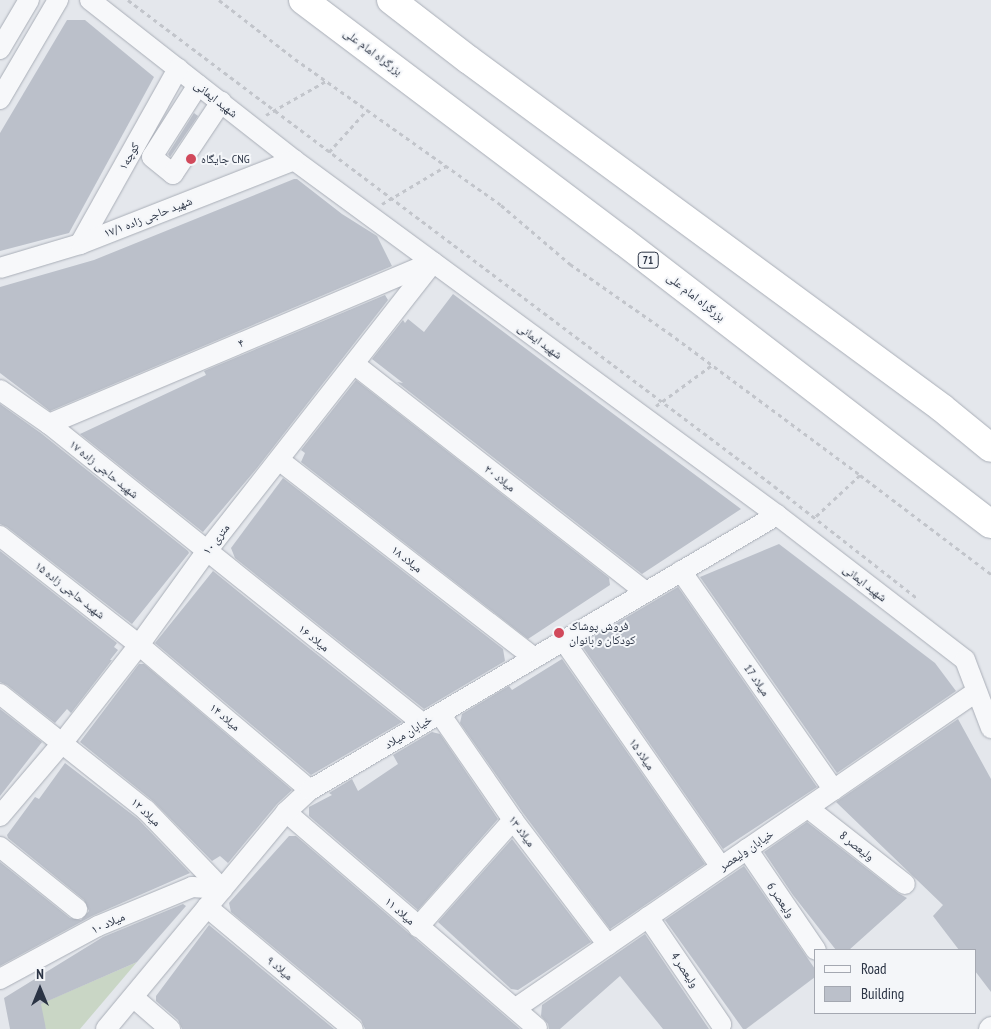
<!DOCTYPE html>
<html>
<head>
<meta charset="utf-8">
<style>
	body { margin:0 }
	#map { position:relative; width:991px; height:1029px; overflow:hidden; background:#e4e7ec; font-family:"PT Sans Narrow","Noto Naskh Arabic",sans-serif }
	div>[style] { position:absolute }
	.green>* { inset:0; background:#c9d6c5 }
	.building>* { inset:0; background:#bbc0ca }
	.path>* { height:3px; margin-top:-1.5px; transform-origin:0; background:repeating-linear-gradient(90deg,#c2c5cb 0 4px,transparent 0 8px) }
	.roads { filter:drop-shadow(0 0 1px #a9aeb7) drop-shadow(0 0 1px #a9aeb7) }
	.minor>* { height:20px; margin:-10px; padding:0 10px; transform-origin:10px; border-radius:10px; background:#f7f8fa }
	.highway>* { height:28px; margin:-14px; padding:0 14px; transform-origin:14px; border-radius:14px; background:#fff }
	.dots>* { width:14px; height:14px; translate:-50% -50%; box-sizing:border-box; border:2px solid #f4f6f9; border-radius:50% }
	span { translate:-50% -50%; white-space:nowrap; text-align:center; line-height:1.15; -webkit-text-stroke:4px #f4f6f9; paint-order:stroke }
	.shield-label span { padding:1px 4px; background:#f4f6f9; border:1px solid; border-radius:4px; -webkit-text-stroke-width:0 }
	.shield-label { font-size:11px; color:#2b3445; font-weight:700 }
	.street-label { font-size:12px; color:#2b3445 }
	.poi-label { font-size:12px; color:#2b3445 }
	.left { translate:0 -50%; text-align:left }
	.legend { position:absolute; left:814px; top:949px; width:162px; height:65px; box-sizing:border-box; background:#f4f6f9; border:1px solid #a4a8b1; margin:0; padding:6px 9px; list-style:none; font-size:15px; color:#2b3445 }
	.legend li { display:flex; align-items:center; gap:10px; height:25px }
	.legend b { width:25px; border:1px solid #a4a8b1 }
	.north { position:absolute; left:15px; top:964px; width:50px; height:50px; -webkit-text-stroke:4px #f4f6f9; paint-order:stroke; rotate:0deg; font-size:14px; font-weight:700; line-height:20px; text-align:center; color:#2b3445 }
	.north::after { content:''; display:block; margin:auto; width:18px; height:22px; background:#2b3445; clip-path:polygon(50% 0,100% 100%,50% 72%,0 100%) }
</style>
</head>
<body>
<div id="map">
	<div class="green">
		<div style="clip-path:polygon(137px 962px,80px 1029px,46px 1029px,38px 1005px)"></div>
	</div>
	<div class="building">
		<div style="clip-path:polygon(67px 20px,85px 20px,154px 77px,69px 233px,0 251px,0 133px)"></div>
		<div style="clip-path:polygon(194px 113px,198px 116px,170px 157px,168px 154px)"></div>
		<div style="clip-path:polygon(294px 179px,297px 179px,342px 214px,377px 236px,392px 266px,50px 411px,0 373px,0 287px,94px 260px)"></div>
		<div style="clip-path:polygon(453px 294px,545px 363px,741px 509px,642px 574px,397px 382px,403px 383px,372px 359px,403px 320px,405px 323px,408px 319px,424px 332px)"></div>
		<div style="clip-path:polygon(385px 295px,388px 300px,257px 468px,203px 532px,80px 434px,206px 375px,204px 371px)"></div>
		<div style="clip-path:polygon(356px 380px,609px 578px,610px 585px,528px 639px,301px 462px,305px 453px,301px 450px)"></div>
		<div style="clip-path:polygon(0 404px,42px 434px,188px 551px,189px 553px,132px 624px,7px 527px,0 524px)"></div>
		<div style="clip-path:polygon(283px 478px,503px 649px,505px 661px,424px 709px,235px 558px,231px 548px)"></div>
		<div style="clip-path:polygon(779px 544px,935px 663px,956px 691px,837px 773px,700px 577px)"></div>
		<div style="clip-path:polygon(0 551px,117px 643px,114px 647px,118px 650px,110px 660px,112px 660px,71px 713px,67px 709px,55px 723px,7px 685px,0 682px)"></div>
		<div style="clip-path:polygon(213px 571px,256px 606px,402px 722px,311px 775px,155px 643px)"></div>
		<div style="clip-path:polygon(678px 587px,817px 787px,723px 849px,582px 646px,583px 643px)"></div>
		<div style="clip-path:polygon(562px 659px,705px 864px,610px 929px,523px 813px,460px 723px,462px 714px,509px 686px,512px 690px)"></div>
		<div style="clip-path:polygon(139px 664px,144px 664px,292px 790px,277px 804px,228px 863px,220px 856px,212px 861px,153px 801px,80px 742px)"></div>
		<div style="clip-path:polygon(0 709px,42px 742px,0 796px)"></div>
		<div style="clip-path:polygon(958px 719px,991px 779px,991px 992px,975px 971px,975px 950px,959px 950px,933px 916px,943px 905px,836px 802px)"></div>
		<div style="clip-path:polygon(432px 732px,440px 734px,498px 819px,418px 910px,309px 816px,309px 807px,332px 795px,329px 793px,352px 779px,358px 791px,398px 764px,393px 755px)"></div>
		<div style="clip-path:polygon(65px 763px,138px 819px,190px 873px,92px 916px,0 966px,0 862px,70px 918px,81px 920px,89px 911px,84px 900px,8px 838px,7px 835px,35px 797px,39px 799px)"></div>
		<div style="clip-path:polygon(807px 822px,898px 893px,907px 898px,849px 950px,836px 950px,793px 895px,764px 852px)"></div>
		<div style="clip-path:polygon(289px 836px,296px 836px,520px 1029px,365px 1029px,361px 1020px,231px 912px,229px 903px)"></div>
		<div style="clip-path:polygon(512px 839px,591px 942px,518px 990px,511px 989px,438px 922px)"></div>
		<div style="clip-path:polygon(744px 866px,815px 969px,815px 977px,746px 1029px,743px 1029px,665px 920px)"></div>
		<div style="clip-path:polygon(183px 904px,186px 906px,137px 962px,41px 1004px,46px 1029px,10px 1029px,4px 998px,103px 937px)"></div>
		<div style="clip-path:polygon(209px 925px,334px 1029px,182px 1029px,178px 1020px,156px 1001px,156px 996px)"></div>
		<div style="clip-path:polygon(645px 934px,709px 1029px,663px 1029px,620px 976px,560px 1029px,549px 1029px,548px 1024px,541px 1016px,542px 1005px)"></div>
	</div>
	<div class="path">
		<div style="left:128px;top:0;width:808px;rotate:36.95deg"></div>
		<div style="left:774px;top:486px;width:183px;rotate:38.1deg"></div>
		<div style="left:219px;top:0;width:96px;rotate:37.8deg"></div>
		<div style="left:295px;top:59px;width:252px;rotate:35.3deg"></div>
		<div style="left:501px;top:205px;width:91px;rotate:40.5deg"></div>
		<div style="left:570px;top:264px;width:121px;rotate:34.9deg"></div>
		<div style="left:669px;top:333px;width:238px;rotate:36.6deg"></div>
		<div style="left:860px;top:475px;width:63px;rotate:136.9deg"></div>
		<div style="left:266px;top:115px;width:69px;rotate:-29.5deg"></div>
		<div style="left:329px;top:152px;width:57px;rotate:-47.9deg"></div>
		<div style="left:382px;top:204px;width:74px;rotate:-30.7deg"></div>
		<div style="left:656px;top:406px;width:69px;rotate:-36.2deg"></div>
		<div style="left:860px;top:475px;width:164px;rotate:37.1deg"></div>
	</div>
	<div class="roads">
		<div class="minor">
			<div style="left:90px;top:0;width:259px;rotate:38.1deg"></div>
			<div style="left:294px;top:160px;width:599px;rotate:36.32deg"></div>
			<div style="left:777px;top:515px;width:237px;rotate:37.6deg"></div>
			<div style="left:965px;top:660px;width:73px;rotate:69.1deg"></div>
			<div style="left:0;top:49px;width:57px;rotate:-59.4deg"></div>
			<div style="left:198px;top:85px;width:85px;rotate:122.6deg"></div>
			<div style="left:152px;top:157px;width:27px;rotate:39deg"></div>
			<div style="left:173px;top:174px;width:87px;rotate:-56.3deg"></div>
			<div style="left:0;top:99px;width:115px;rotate:-59.6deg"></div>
			<div style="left:80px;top:244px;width:201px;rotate:-60.8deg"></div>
			<div style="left:0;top:268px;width:84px;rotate:-16.7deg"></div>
			<div style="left:80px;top:244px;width:230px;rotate:-21.4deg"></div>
			<div style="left:354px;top:364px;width:370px;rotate:38deg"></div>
			<div style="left:0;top:390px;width:60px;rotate:34.8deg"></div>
			<div style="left:49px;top:424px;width:479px;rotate:38.7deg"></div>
			<div style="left:49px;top:424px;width:416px;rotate:-22.9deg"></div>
			<div style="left:279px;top:460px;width:323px;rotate:37.8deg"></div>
			<div style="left:0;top:536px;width:177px;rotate:38.1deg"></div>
			<div style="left:139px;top:645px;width:224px;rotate:40.3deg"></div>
			<div style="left:681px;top:571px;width:267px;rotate:55.1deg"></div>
			<div style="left:564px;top:641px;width:275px;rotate:55.2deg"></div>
			<div style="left:0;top:694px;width:186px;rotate:38.5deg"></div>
			<div style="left:146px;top:810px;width:110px;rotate:46.1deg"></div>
			<div style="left:440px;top:714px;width:129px;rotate:55.4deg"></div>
			<div style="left:513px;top:820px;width:157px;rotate:52.8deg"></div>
			<div style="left:808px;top:808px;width:123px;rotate:38.1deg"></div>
			<div style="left:286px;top:812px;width:331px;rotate:40.7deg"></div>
			<div style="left:0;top:816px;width:97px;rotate:-49.6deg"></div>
			<div style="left:63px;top:742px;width:123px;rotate:-51.9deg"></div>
			<div style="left:139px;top:645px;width:115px;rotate:-54.2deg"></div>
			<div style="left:206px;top:552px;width:368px;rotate:-51.9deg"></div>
			<div style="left:0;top:847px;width:99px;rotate:38.8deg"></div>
			<div style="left:747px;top:849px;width:122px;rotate:55.7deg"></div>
			<div style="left:207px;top:907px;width:190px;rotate:39.9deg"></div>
			<div style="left:648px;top:917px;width:130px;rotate:55.7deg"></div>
			<div style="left:418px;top:927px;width:143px;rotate:-48.4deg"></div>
			<div style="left:0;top:979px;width:111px;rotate:-28.4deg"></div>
			<div style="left:98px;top:926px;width:102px;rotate:-22.5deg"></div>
			<div style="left:192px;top:887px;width:30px;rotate:4deg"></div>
			<div style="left:133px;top:997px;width:49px;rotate:40.9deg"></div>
			<div style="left:516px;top:1008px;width:558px;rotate:-34.49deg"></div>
			<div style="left:106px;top:1029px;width:282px;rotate:-50.3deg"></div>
			<div style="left:286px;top:812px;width:33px;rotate:-43deg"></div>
			<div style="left:310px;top:790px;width:542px;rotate:-30.49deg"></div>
			<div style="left:989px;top:1029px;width:3px;rotate:-45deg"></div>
		</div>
		<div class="highway">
			<div style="left:303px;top:0;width:401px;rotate:37deg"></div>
			<div style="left:623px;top:241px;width:464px;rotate:37.6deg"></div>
			<div style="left:391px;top:0;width:98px;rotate:37.6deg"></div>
			<div style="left:469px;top:60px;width:587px;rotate:36.34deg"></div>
			<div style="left:942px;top:408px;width:63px;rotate:39.2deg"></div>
		</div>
	</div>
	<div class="dots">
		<div style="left:191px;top:159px;background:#d1495b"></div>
		<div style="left:559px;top:633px;background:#d1495b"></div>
	</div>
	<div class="shield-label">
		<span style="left:648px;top:260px">71</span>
	</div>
	<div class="street-label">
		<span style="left:373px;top:52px;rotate:37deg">بزرگراه امام علی</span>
		<span style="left:216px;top:99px;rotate:38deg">شهید ایمانی</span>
		<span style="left:129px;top:156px;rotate:-61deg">کوچه۱</span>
		<span style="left:148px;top:217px;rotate:-21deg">شهید حاجی زاده ۱۷/۱</span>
		<span style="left:696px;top:297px;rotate:38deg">بزرگراه امام علی</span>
		<span style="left:540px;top:341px;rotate:36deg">شهید ایمانی</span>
		<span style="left:241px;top:343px;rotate:-23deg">۴</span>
		<span style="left:104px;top:469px;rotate:39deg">شهید حاجی زاده ۱۷</span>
		<span style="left:500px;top:478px;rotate:38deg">میلاد ۲۰</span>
		<span style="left:216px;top:539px;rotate:-52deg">۱۰ متری</span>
		<span style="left:407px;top:559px;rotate:38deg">میلاد ۱۸</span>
		<span style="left:865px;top:583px;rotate:38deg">شهید ایمانی</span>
		<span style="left:70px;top:590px;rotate:38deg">شهید حاجی زاده ۱۵</span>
		<span style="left:314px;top:638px;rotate:38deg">میلاد ۱۶</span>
		<span style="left:757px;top:680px;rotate:55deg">میلاد 17</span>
		<span style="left:225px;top:717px;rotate:40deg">میلاد ۱۴</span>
		<span style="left:408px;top:732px;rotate:-31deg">خیابان میلاد</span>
		<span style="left:642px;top:754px;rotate:55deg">میلاد ۱۵</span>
		<span style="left:146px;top:812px;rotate:43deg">میلاد ۱۲</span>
		<span style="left:522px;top:831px;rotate:53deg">میلاد ۱۳</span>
		<span style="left:857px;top:846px;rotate:38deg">ولیعصر 8</span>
		<span style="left:746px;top:850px;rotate:-34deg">خیابان ولیعصر</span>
		<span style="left:781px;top:900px;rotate:56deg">ولیعصر 6</span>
		<span style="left:400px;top:911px;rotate:41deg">میلاد ۱۱</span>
		<span style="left:108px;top:923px;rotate:-24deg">میلاد ۱۰</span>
		<span style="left:280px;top:968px;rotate:40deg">میلاد ۹</span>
		<span style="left:685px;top:970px;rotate:56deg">ولیعصر 4</span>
	</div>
	<div class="poi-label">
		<span class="left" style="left:201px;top:159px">جایگاه CNG</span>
		<span class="left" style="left:569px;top:633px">فروش پوشاک<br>کودکان و بانوان</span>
	</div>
	<ul class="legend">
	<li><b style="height:6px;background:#f7f8fa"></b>Road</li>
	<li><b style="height:14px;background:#bbc0ca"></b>Building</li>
	</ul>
	<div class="north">N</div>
</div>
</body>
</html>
